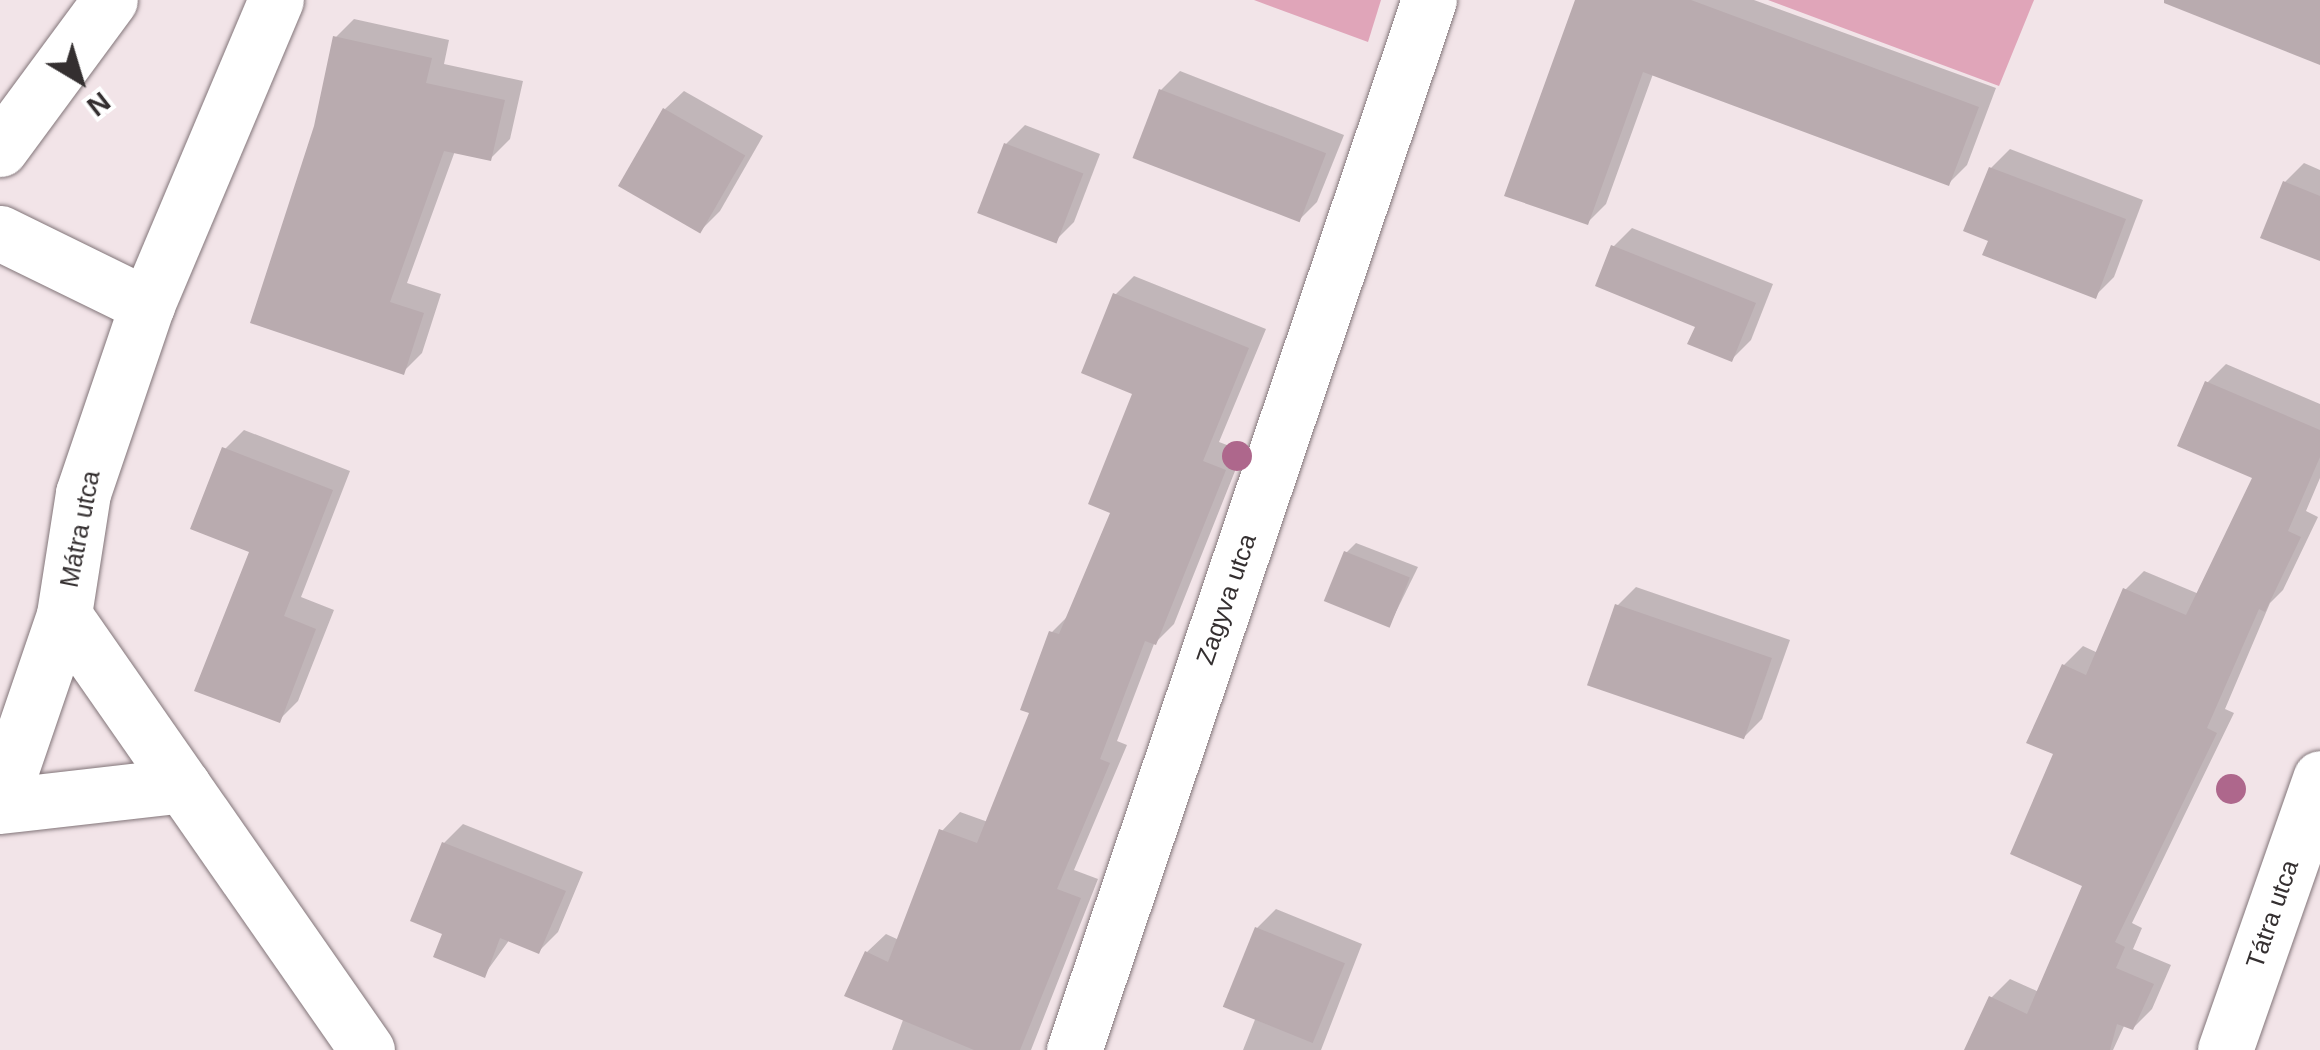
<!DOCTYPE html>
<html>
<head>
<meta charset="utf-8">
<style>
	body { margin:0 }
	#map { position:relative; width:2320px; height:1050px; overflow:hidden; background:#f2e4e8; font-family:Helvetica,sans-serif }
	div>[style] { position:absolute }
	.green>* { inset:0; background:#e0a5b9 }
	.shadow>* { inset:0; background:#0003 }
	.building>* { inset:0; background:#b9abaf; transform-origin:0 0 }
	.roads { filter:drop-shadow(0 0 2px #827579) drop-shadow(0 0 2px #827579) }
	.minor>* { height:55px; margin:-27.5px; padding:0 27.5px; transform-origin:27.5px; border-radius:27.5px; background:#fff }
	.tertiary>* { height:55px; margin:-27.5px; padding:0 27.5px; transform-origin:27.5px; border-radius:27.5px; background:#fff }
	.trees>* { width:30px; height:30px; margin:-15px; border-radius:50%; background:#ae678c }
	span { translate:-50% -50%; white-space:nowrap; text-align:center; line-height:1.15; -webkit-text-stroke:8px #fff; paint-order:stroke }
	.street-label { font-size:25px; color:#342f30 }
	.north { position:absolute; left:30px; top:30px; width:100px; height:100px; -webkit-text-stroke:8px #fff; paint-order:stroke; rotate:142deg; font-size:28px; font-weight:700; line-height:40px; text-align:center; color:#342f30 }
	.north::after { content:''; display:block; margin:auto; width:35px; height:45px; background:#342f30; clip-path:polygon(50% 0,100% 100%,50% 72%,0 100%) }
</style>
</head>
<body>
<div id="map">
	<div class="green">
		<div style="clip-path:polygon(1254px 0,1381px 0,1368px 42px)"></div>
		<div style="clip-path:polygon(1768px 0,2034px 0,1999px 86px)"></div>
	</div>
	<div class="shadow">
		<div style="clip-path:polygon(1577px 0,1754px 0,1996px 88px,1967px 165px,1948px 184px,1653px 74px,1606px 204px,1587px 223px)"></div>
		<div style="clip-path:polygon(354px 19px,449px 40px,444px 64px,523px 81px,510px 139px,491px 158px,455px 151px,407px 283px,441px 294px,422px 353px,403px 372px,316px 127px,335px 38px)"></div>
		<div style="clip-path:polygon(1180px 71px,1344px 135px,1317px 202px,1298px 221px,1161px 90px)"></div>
		<div style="clip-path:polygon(684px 91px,763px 136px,720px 211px,701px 230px,665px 109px)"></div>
		<div style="clip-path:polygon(1025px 125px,1100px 154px,1074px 222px,1055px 241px,1006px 144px)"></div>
		<div style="clip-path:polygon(2010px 149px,2143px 200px,2114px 277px,2095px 296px,1991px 240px,1991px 168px)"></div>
		<div style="clip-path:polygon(2304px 163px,2320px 170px,2320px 259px,2285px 182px)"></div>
		<div style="clip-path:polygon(1632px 228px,1773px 284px,1751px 340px,1732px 359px,1613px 247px)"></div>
		<div style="clip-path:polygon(1134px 276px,1266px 329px,1219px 442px,1243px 451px,1174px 624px,1154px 644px,1117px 741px,1127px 745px,1074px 870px,1098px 879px,1031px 1050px,892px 1050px,903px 1020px,867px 952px,886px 934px,899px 940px,942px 831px,960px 812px,988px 822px,1033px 712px,1052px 632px,1070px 614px,1113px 511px,1135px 393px,1115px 295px)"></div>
		<div style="clip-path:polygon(2226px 364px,2320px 404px,2320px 478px,2306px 511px,2318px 517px,2283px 590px,2270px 603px,2225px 709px,2234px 713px,2132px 923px,2142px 928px,2133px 949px,2171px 965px,2152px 1009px,2133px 1028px,2125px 1024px,2113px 1050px,1970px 1050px,1991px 998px,2010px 979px,2039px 992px,2085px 884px,2056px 753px,2064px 665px,2083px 646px,2098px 653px,2125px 590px,2144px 571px,2199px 594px,2256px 477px,2207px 383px)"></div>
		<div style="clip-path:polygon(244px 430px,350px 471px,301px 597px,334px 610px,298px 701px,279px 720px,252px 551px,225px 449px)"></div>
		<div style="clip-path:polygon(1356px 543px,1418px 567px,1390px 624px,1346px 553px)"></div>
		<div style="clip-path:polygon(1636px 587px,1790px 640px,1762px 719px,1743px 738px,1617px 606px)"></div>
		<div style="clip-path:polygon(463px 824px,583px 872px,558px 932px,539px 951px,510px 939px,484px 975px,446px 932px,444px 843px)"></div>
		<div style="clip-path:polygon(1276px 909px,1362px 944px,1321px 1050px,1243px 1050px,1256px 1017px,1257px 928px)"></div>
	</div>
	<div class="building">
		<div style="clip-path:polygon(1575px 0,1691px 0,1979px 107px,1949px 186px,1643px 72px,1588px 225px,1504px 196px)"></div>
		<div style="clip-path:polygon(2164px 0,2320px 0,2320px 65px,2164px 3px)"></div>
		<div style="clip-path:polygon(333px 36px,432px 58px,426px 83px,505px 100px,491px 161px,444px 151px,390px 302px,424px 313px,404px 375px,250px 323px,314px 126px)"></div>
		<div style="left:1159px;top:89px;width:179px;height:74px;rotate:21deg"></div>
		<div style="left:663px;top:108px;width:95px;height:90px;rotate:30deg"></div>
		<div style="left:1004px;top:143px;width:85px;height:75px;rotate:21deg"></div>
		<div style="clip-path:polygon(1989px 167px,2126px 219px,2096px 299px,1982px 255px,1988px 241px,1963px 231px)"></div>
		<div style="clip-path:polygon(2283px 181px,2320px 196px,2320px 261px,2260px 238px)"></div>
		<div style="clip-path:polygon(1611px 245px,1756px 303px,1732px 362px,1687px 344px,1695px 327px,1595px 286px)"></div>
		<div style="clip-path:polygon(1113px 293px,1249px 348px,1203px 461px,1226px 470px,1156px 645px,1145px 641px,1100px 759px,1110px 763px,1057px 889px,1081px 898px,1060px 951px,1020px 1050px,974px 1050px,844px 996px,865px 951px,888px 962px,939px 829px,977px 843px,1029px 713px,1020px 710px,1049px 631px,1059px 634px,1110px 513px,1088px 504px,1132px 394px,1081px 373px)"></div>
		<div style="clip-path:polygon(2205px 381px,2320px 430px,2320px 457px,2288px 531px,2301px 537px,2265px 612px,2259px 609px,2207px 728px,2217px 733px,2115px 942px,2125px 947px,2116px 968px,2154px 984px,2133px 1030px,2117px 1024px,2110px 1050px,1964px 1050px,1989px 996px,2027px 1014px,2082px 886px,2010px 854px,2053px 754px,2026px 743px,2062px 664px,2086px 675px,2123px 588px,2186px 615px,2252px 478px,2177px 446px)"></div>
		<div style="clip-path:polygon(222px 447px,333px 490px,284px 616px,316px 629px,280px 723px,194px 691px,249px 552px,190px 529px)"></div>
		<div style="left:1344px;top:551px;width:71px;height:54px;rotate:22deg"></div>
		<div style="left:1615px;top:604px;width:166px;height:86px;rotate:19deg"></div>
		<div style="clip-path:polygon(442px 842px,566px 891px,539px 954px,500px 938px,485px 978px,433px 957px,442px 934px,410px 921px)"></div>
		<div style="left:1255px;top:927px;width:97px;height:86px;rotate:22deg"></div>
	</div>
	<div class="roads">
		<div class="minor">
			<div style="left:0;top:233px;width:164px;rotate:26.1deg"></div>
			<div style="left:147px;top:305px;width:199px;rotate:108.8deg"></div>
			<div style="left:83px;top:493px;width:123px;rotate:98.9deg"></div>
			<div style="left:64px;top:615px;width:198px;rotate:108.9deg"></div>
			<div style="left:147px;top:305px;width:331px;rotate:-67.1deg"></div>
			<div style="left:64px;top:615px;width:530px;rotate:55.14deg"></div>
			<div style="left:0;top:806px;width:184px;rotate:-6.5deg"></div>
			<div style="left:1074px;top:1050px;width:1108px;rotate:-71.32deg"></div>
			<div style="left:2225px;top:1050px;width:288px;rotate:-70.7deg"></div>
		</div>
		<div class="tertiary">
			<div style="left:0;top:149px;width:185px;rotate:-53.6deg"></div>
		</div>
	</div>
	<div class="trees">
		<div style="left:1237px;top:456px"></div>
		<div style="left:2231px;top:789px"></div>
	</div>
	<div class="street-label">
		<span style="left:80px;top:529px;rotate:-79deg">Mátra utca</span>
		<span style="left:1226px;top:599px;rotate:-71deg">Zagyva utca</span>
		<span style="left:2272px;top:914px;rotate:-71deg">Tátra utca</span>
	</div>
	<div class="north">N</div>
</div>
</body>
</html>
